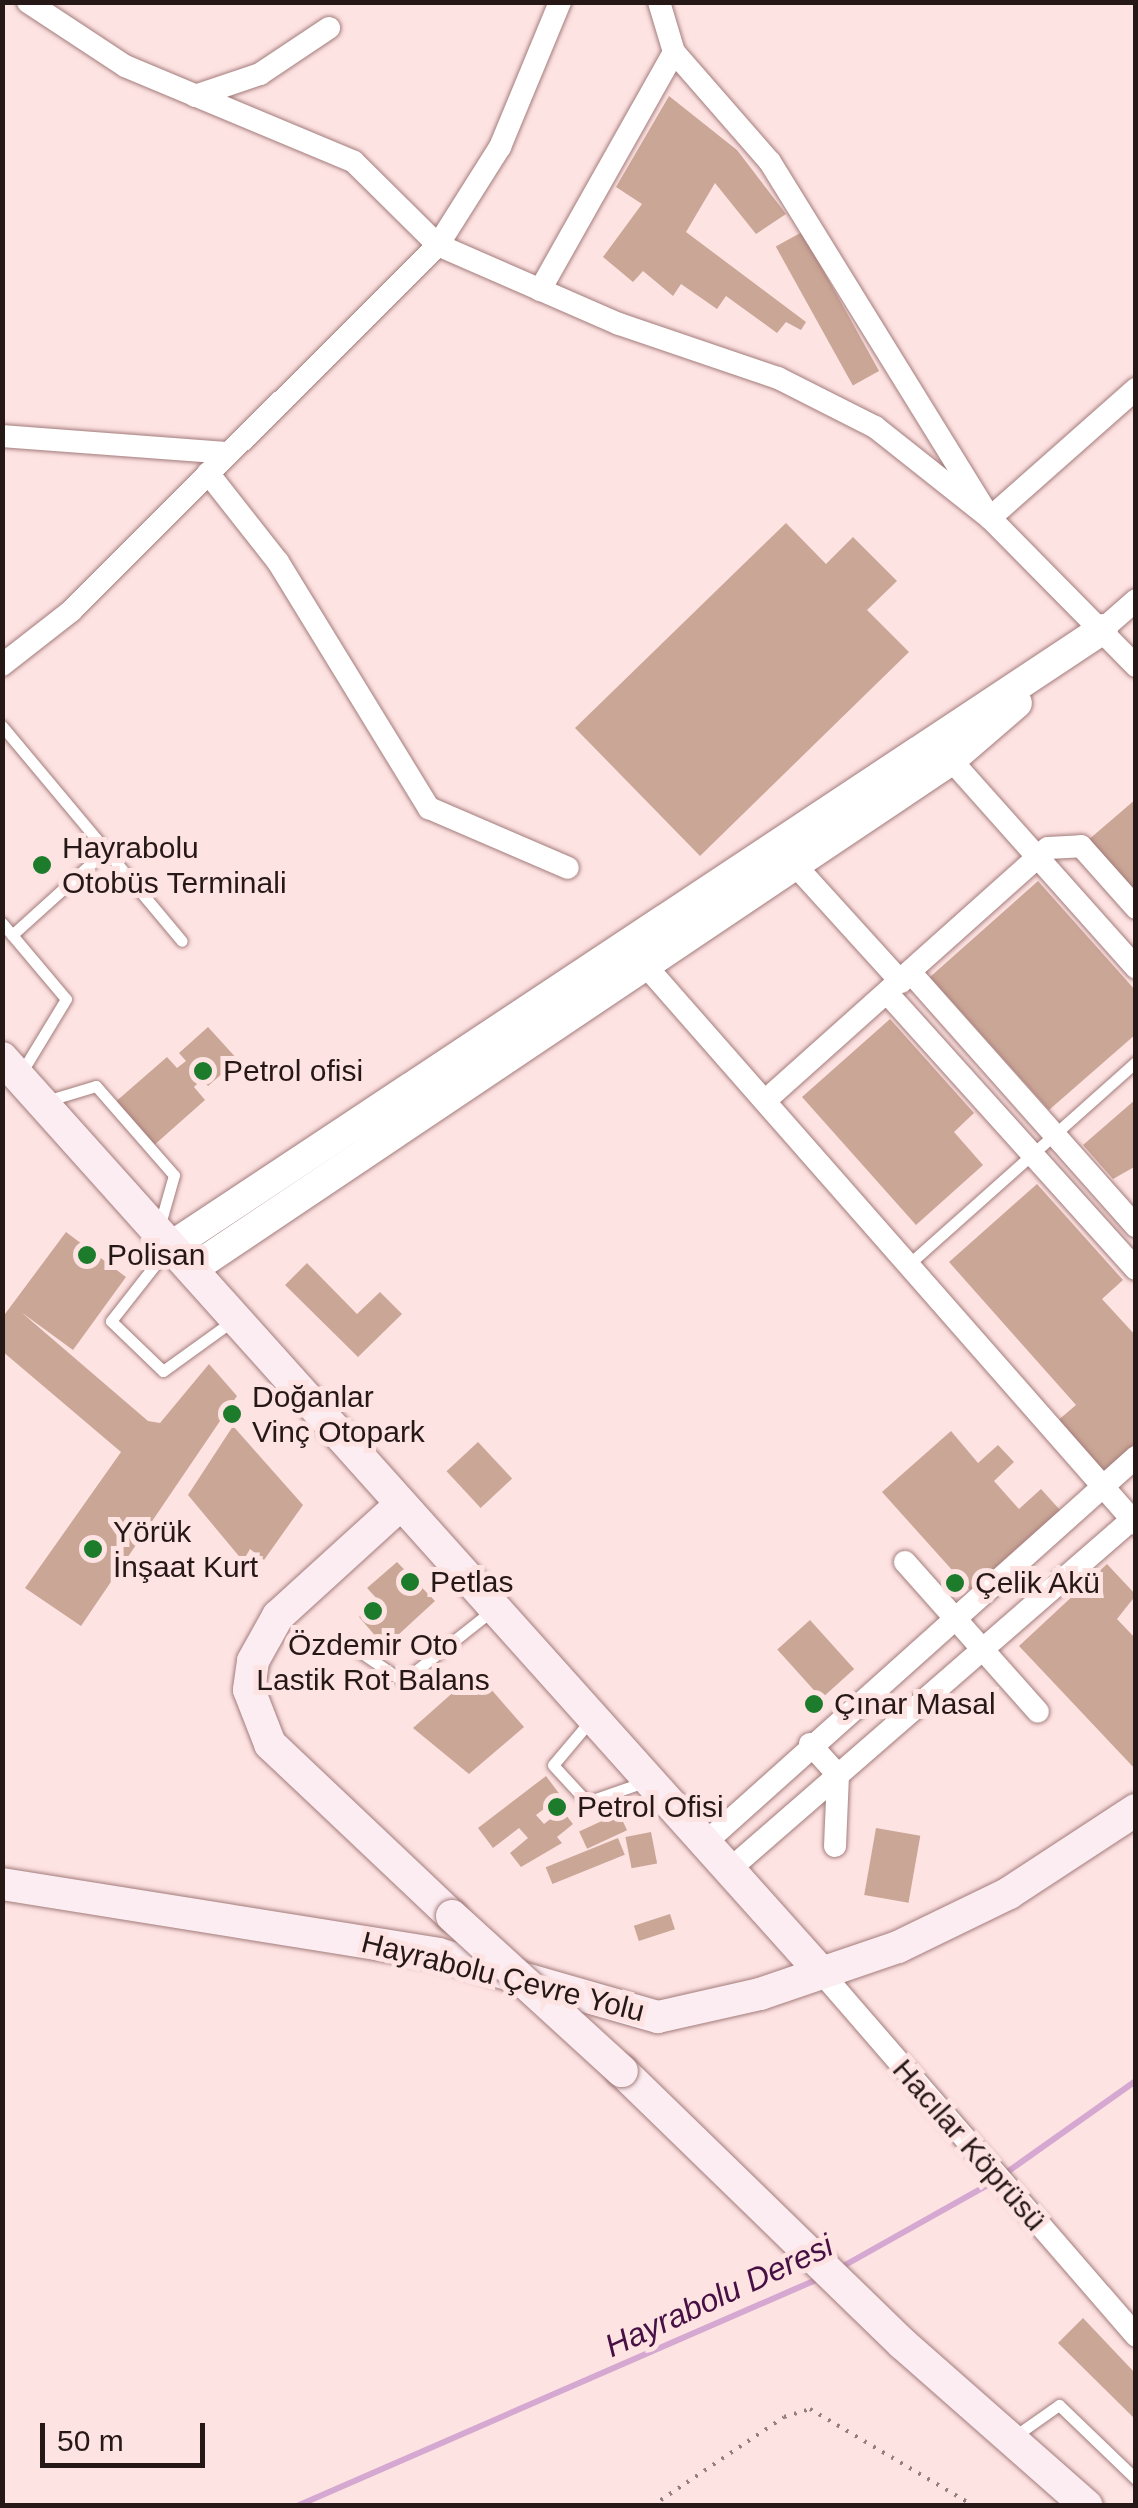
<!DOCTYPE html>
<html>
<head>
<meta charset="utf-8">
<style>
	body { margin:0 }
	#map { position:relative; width:1138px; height:2508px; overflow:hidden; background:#fee3e3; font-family:Arial,sans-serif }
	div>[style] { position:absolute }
	.stream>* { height:6px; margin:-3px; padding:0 3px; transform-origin:3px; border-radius:3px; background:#d5a8d1 }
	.building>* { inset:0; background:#caa696; transform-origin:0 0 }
	.path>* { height:4px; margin-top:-2px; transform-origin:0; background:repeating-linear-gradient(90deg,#947f7f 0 2.5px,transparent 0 10.5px) }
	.roads { filter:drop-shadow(0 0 2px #a37c7b) drop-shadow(0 0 2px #a37c7b) }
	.service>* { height:11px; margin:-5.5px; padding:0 5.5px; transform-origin:5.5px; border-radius:5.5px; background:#fff }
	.minor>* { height:22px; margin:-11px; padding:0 11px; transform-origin:11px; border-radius:11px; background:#fff }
	.tertiary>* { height:30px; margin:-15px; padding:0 15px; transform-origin:15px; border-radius:15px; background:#fff }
	.secondary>* { height:32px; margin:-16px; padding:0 16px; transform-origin:16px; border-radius:16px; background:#fcedf2 }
	.bridges { filter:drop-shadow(0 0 2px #a37c7b) drop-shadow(0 0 2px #a37c7b) }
	.secondary-bridge>* { height:32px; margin:-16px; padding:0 16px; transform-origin:16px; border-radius:16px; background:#fcedf2 }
	.dots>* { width:28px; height:28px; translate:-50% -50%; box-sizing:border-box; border:5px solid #fee3e3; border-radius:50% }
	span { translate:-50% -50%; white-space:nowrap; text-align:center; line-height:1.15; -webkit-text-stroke:10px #fee3e3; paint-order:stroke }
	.poi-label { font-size:30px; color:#271818 }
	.left { translate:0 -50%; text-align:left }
	.street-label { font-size:30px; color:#271818 }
	.water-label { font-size:32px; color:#461044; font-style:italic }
	.frame { position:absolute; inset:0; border:5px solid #271818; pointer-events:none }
	.scale { position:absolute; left:40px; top:2423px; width:165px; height:45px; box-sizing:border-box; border:5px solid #271818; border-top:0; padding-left:12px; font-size:30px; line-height:35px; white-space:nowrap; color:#271818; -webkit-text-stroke:8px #fee3e3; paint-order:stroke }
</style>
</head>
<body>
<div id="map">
	<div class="stream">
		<div style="left:1003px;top:2175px;width:163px;rotate:-35.3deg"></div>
		<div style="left:838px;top:2269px;width:178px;rotate:-29.3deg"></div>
		<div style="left:297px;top:2506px;width:568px;rotate:-23.54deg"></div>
	</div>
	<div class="building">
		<div style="clip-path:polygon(669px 96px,737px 150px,786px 214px,756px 234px,715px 183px,686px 232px,806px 322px,801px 330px,786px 322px,777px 333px,726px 296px,717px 309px,681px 284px,673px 296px,643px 271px,633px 282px,603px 257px,642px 204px,616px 187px)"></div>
		<div style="left:802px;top:232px;width:159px;height:30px;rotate:61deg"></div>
		<div style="clip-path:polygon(786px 523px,826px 564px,853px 537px,897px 581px,867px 610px,909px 652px,700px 856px,575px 728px)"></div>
		<div style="clip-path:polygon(1136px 799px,1136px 888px,1132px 891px,1087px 841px)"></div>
		<div style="clip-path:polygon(1038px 881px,1136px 991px,1136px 1034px,1049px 1110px,930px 977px)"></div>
		<div style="clip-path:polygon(890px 1019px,974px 1113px,954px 1132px,983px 1165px,916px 1225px,802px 1097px)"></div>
		<div style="clip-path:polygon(208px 1027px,238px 1060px,208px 1086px,202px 1079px,194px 1087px,205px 1100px,152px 1147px,113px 1104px,167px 1057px,177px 1068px,186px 1061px,179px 1053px)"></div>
		<div style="clip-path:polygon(1136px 1099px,1136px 1166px,1113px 1179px,1083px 1145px)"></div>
		<div style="clip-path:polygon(1037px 1184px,1123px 1280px,1102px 1299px,1136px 1336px,1136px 1444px,1102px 1474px,1056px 1422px,1076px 1405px,949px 1262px)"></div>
		<div style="clip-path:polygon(66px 1232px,126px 1277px,73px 1350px,21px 1312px,148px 1421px,160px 1423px,209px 1364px,237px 1396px,81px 1626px,25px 1588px,121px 1452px,2px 1351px,2px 1318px)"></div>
		<div style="clip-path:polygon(307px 1263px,357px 1314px,380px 1292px,402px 1314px,358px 1357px,285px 1285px)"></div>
		<div style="clip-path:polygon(233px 1426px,303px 1505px,264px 1560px,250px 1549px,243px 1561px,188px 1495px)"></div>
		<div style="clip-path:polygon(951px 1431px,978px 1463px,998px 1445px,1014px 1462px,994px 1481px,1019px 1509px,1041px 1489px,1060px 1510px,970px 1590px,882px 1492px)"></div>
		<div style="left:478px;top:1442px;width:50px;height:43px;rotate:47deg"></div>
		<div style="clip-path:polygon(397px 1562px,435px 1601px,385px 1647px,359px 1617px,378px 1600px,367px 1588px)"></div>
		<div style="clip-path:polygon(1107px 1564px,1136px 1595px,1117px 1619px,1136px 1639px,1136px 1770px,1019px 1646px)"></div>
		<div style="left:810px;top:1620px;width:66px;height:44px;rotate:48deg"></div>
		<div style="clip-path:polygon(476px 1672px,524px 1727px,469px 1774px,413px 1728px)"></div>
		<div style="clip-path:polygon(546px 1776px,561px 1796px,536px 1815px,544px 1824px,562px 1810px,573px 1824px,557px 1837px,562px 1843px,521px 1867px,510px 1853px,528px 1838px,519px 1828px,493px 1848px,478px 1828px)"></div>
		<div style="left:619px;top:1813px;width:19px;height:44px;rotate:65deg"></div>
		<div style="left:876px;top:1828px;width:45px;height:68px;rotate:10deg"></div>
		<div style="left:651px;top:1832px;width:32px;height:26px;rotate:79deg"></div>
		<div style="left:618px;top:1838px;width:18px;height:78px;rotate:68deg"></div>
		<div style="left:670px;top:1914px;width:16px;height:38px;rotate:72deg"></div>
		<div style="clip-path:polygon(1083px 2318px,1136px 2374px,1136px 2420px,1058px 2343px)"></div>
	</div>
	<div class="path">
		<div style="left:652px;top:2506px;width:159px;rotate:-34deg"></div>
		<div style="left:784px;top:2417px;width:27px;rotate:-17deg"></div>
		<div style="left:810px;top:2409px;width:191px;rotate:30.6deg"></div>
	</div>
	<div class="roads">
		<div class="service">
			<div style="left:2px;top:726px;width:280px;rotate:50.1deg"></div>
			<div style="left:2px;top:923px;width:99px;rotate:49.9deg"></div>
			<div style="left:66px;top:999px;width:87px;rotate:121.3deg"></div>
			<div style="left:12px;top:935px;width:127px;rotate:-42.1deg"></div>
			<div style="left:46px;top:1101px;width:52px;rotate:-16.7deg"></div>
			<div style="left:96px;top:1086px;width:118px;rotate:48.8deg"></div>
			<div style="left:174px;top:1175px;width:51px;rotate:105.9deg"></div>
			<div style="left:169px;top:1247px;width:94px;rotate:128.1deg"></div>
			<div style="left:111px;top:1321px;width:72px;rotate:43.9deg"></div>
			<div style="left:163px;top:1371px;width:84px;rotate:-35.8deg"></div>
			<div style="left:909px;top:1264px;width:304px;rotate:-41.7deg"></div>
			<div style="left:350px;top:1645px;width:64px;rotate:34.2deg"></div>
			<div style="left:403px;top:1681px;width:116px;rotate:-38.4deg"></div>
			<div style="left:590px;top:1721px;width:57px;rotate:130.1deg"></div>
			<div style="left:553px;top:1765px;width:50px;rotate:47.4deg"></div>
			<div style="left:587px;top:1802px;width:64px;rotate:-19.3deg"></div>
			<div style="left:1015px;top:2436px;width:54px;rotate:-35.2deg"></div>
			<div style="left:1059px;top:2405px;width:107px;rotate:43.9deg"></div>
		</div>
		<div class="minor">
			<div style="left:28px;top:2px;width:116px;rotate:33.4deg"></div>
			<div style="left:125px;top:66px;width:248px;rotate:22.7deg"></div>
			<div style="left:354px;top:162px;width:118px;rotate:44.7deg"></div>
			<div style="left:438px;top:245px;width:197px;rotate:23.6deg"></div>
			<div style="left:619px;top:324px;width:168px;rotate:18.8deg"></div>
			<div style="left:778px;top:378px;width:109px;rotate:26.8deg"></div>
			<div style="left:875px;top:427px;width:147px;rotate:38.4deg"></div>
			<div style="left:990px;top:518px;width:208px;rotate:45.4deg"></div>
			<div style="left:659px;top:2px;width:52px;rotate:73.3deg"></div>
			<div style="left:674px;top:52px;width:146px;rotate:48.9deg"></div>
			<div style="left:770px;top:162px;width:418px;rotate:58.3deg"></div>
			<div style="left:990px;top:518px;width:195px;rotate:-41.5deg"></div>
			<div style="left:195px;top:96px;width:69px;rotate:-18.7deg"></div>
			<div style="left:260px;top:74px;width:83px;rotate:-33.7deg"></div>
			<div style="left:540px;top:290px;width:273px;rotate:-60.6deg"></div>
			<div style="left:2px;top:436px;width:227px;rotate:4.3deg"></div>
			<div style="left:208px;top:473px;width:113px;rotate:51.8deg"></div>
			<div style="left:278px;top:562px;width:289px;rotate:58.5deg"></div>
			<div style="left:429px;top:808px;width:151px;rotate:23.3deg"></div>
			<div style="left:1103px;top:629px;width:44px;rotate:-41.3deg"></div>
			<div style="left:2px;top:665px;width:88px;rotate:-38deg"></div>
			<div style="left:71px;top:611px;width:518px;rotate:-44.92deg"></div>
			<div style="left:438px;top:245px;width:116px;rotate:-57.7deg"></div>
			<div style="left:500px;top:147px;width:157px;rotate:-67.5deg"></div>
			<div style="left:951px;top:760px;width:278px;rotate:48.3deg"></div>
			<div style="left:795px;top:865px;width:158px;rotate:47.8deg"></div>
			<div style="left:645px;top:965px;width:744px;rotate:48.71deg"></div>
			<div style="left:911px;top:973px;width:339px;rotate:48.4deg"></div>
			<div style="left:888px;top:994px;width:370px;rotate:48deg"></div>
			<div style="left:766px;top:1100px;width:378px;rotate:-41.8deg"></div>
			<div style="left:1048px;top:848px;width:33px;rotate:-3deg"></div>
			<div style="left:1081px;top:846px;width:83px;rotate:48.4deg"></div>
			<div style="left:905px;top:1562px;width:200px;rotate:48.4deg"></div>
			<div style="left:810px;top:1744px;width:42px;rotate:47.9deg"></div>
			<div style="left:838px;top:1775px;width:71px;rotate:92.4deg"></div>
			<div style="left:705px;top:1843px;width:579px;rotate:-41.85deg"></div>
			<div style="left:729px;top:1870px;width:539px;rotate:-41.02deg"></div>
			<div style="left:821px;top:1972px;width:481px;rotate:49.1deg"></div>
		</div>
		<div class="tertiary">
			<div style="left:170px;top:1247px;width:1119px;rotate:-33.52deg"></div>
			<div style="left:191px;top:1270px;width:915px;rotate:-33.86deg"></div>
			<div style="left:951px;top:760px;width:87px;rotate:-40.8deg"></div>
		</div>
		<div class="secondary">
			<div style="left:2px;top:1058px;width:1227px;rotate:48.14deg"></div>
			<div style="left:400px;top:1505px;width:165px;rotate:137.7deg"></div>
			<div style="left:278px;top:1616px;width:51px;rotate:119.1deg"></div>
			<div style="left:253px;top:1661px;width:29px;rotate:98deg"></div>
			<div style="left:249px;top:1690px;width:58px;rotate:68.7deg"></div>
			<div style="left:270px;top:1744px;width:250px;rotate:43.4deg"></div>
			<div style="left:2px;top:1884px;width:442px;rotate:9.1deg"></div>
			<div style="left:438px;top:1954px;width:229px;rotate:16deg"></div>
			<div style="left:658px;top:2017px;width:105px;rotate:-12.7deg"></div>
			<div style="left:760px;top:1994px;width:146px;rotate:-18.8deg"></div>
			<div style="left:898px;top:1947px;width:123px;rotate:-25.9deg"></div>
			<div style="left:1009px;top:1893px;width:152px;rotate:-33.2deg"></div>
			<div style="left:622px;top:2071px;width:392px;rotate:44.2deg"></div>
			<div style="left:903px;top:2344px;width:245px;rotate:41.4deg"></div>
		</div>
	</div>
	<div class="bridges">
		<div class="secondary-bridge">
			<div style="left:452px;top:1916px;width:230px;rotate:42.4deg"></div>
		</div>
	</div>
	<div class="dots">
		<div style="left:42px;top:865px;background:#1d7b2c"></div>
		<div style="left:203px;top:1071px;background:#1d7b2c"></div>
		<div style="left:87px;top:1255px;background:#1d7b2c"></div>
		<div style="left:232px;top:1414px;background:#1d7b2c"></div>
		<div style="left:93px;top:1549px;background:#1d7b2c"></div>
		<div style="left:410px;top:1582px;background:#1d7b2c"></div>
		<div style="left:955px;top:1583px;background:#1d7b2c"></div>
		<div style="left:373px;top:1611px;background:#1d7b2c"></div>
		<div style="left:814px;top:1704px;background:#1d7b2c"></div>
		<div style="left:557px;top:1807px;background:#1d7b2c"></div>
	</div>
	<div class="poi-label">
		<span class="left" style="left:62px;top:865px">Hayrabolu<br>Otobüs Terminali</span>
		<span class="left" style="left:223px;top:1071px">Petrol ofisi</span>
		<span class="left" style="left:107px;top:1255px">Polisan</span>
		<span class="left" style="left:252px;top:1414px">Doğanlar<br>Vinç Otopark</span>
		<span class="left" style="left:113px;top:1549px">Yörük<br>İnşaat Kurt</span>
		<span class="left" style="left:430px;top:1582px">Petlas</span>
		<span class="left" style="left:975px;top:1583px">Çelik Akü</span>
		<span style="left:373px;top:1662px">Özdemir Oto<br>Lastik Rot Balans</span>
		<span class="left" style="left:834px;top:1704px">Çınar Masal</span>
		<span class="left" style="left:577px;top:1807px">Petrol Ofisi</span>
	</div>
	<div class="street-label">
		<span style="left:503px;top:1977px;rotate:14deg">Hayrabolu Çevre Yolu</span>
		<span style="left:969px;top:2145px;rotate:49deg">Hacılar Köprüsü</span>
	</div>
	<div class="water-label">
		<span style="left:719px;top:2296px;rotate:-25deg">Hayrabolu Deresi</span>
	</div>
	<div class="frame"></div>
	<div class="scale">50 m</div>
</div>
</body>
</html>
